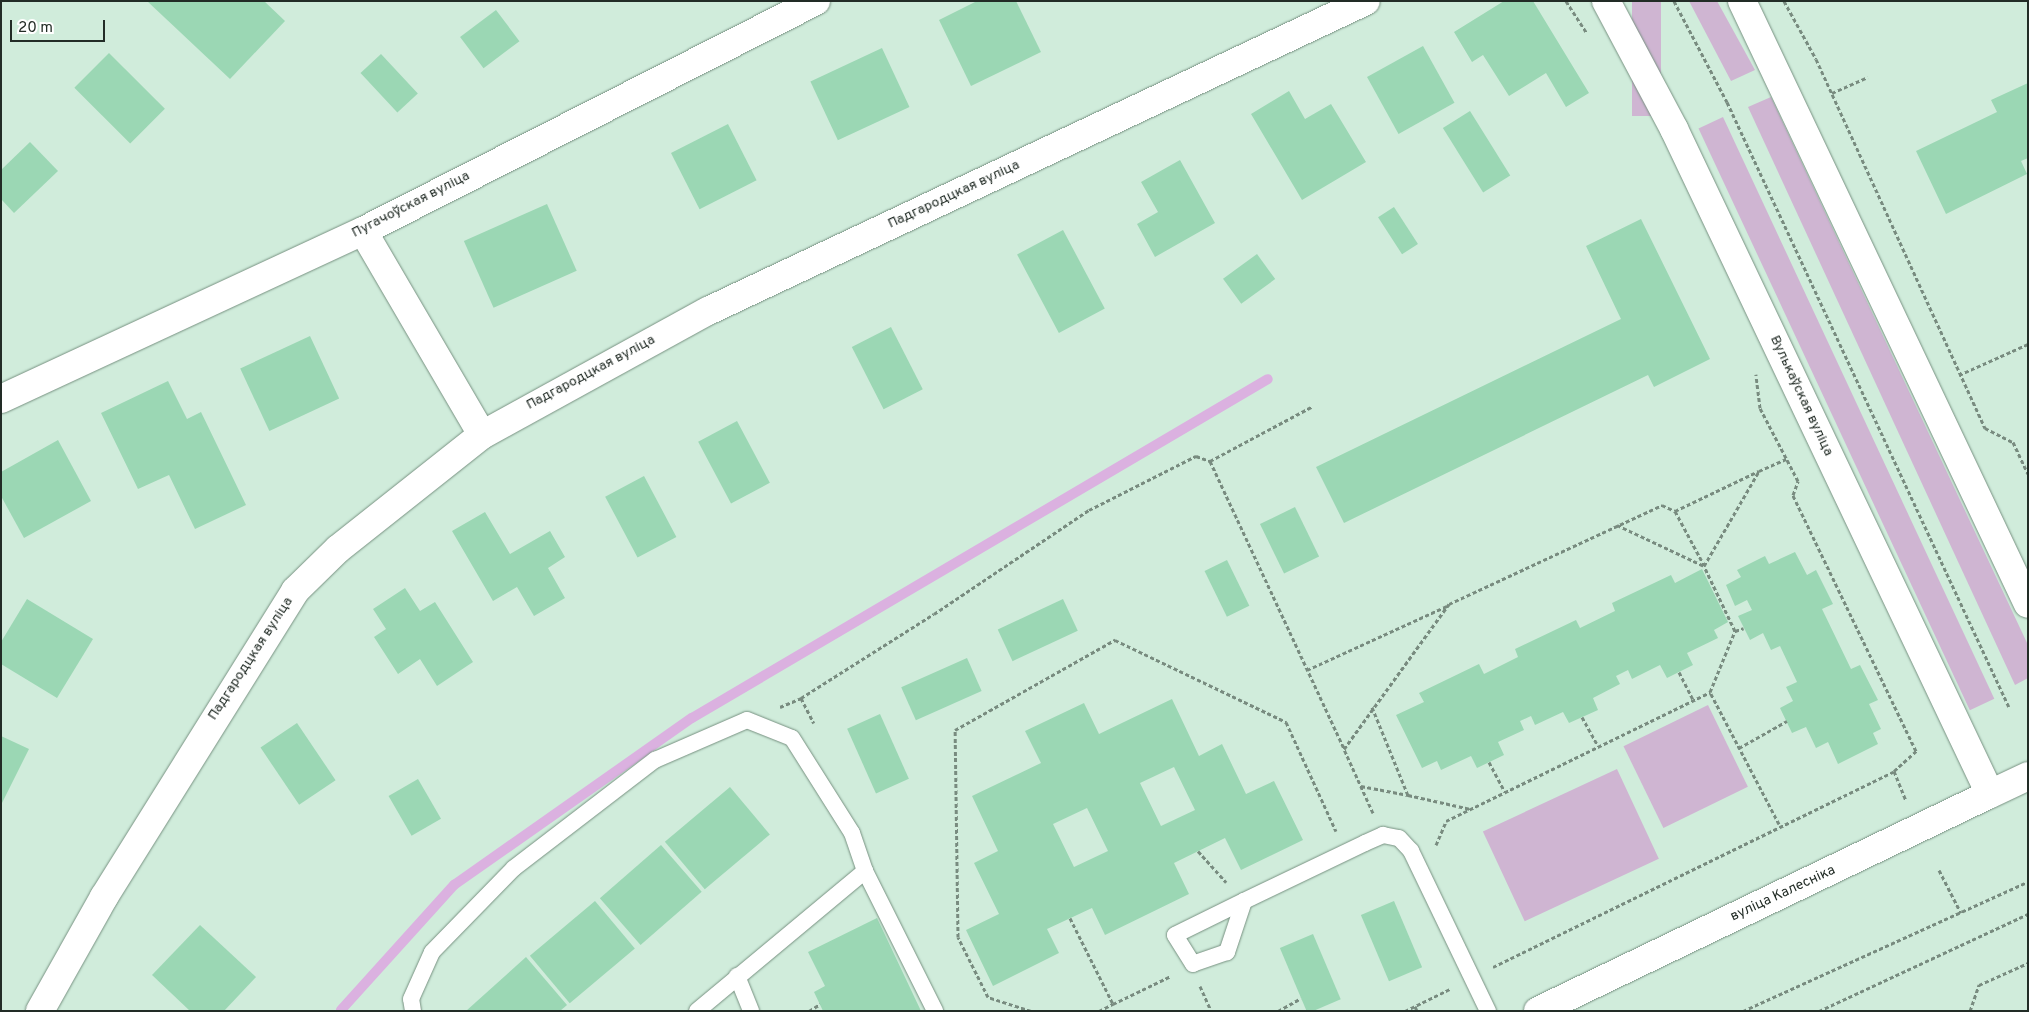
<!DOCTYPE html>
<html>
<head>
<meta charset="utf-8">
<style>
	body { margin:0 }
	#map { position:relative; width:2029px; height:1012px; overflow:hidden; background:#d0ecdb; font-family:Overpass,sans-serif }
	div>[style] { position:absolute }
	.green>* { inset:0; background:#cfb5d2; transform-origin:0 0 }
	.stream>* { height:10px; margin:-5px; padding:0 5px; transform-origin:5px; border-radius:5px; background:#dbb1e0 }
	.building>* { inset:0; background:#9bd7b4; transform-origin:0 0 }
	.path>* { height:3px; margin-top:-1.5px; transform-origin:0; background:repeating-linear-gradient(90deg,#788b7f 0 4px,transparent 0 6.5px) }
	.roads { filter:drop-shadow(0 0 1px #779181) drop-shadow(0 0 1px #779181) }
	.lane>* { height:16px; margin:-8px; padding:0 8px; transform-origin:8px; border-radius:8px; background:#fff }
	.street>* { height:28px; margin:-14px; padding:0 14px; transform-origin:14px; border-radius:14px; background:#fff }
	.secondary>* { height:28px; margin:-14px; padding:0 14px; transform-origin:14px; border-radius:14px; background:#fff }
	span { translate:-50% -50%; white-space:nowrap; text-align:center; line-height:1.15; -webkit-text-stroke:4.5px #fff; paint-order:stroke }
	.street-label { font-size:14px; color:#222c26 }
	.frame { position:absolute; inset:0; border:2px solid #222c26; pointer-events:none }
	.scale { position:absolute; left:10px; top:20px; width:95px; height:22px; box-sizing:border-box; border:2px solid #222c26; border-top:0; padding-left:6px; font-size:15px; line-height:18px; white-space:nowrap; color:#222c26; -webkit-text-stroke:4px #fff; paint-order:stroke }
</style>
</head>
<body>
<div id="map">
	<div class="green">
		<div style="left:1632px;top:1px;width:29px;height:115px"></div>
		<div style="clip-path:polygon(1689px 1px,1717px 1px,1755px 70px,1731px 81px)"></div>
		<div style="clip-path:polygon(1771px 97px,2028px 645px,2028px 678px,2015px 685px,1748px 107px)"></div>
		<div style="left:1723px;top:117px;width:642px;height:27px;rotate:65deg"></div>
		<div style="left:1708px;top:705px;width:91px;height:94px;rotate:64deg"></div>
		<div style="left:1617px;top:769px;width:99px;height:148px;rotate:65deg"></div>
	</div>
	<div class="stream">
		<div style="left:341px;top:1010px;width:169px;rotate:-47.9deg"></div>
		<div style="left:454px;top:885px;width:291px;rotate:-35.1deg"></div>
		<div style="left:692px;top:718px;width:668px;rotate:-30.48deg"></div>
	</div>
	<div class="building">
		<div style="clip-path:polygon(147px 1px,264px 1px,285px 21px,230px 79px)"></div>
		<div style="clip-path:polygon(977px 1px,1016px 1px,1041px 52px,971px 86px,939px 20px)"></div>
		<div style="clip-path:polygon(1504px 1px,1533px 1px,1589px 93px,1566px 107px,1546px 73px,1509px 96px,1483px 55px,1472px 62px,1454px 32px)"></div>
		<div style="left:496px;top:10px;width:39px;height:45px;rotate:53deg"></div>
		<div style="left:1423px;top:46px;width:65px;height:64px;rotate:61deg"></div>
		<div style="left:882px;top:48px;width:65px;height:79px;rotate:65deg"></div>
		<div style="left:109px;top:53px;width:79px;height:49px;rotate:45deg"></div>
		<div style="left:381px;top:54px;width:54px;height:28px;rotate:47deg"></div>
		<div style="clip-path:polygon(2028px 83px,2028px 158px,2021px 161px,2027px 174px,1946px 214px,1916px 151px,1997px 112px,1991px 100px)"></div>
		<div style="clip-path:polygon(1289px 91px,1305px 119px,1331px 104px,1366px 162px,1302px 200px,1251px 114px)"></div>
		<div style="left:1470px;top:111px;width:76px;height:32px;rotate:58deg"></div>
		<div style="left:728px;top:124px;width:63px;height:64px;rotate:63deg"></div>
		<div style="clip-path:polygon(30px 142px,58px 171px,14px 213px,1px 199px,1px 170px)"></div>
		<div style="clip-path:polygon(1180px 160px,1215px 223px,1155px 257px,1137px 224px,1158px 212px,1141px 182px)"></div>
		<div style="left:547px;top:204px;width:73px;height:91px;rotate:66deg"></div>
		<div style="left:1394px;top:207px;width:44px;height:19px;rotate:57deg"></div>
		<div style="clip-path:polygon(1641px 219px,1710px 359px,1654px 387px,1648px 375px,1344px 523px,1316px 467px,1621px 319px,1586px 246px)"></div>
		<div style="left:1063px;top:230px;width:89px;height:52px;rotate:62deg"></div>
		<div style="left:1257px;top:254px;width:31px;height:42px;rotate:54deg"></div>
		<div style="left:891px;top:327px;width:70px;height:44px;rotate:63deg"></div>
		<div style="left:310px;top:336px;width:69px;height:77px;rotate:65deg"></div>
		<div style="clip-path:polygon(168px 381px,187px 419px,201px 412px,246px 505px,195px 529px,169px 475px,138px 489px,101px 413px)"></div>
		<div style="left:737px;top:421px;width:70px;height:44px;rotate:62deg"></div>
		<div style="clip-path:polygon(58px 440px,91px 501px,24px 538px,1px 496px,1px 472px)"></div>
		<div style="left:644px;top:476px;width:69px;height:44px;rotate:62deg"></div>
		<div style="left:1295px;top:507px;width:55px;height:39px;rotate:64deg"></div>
		<div style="clip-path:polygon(485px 512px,510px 554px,550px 531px,565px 557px,548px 568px,565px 598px,534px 616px,517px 587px,493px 601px,452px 531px)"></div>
		<div style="clip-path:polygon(1795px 552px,1807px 575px,1816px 570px,1833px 604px,1822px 609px,1851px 669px,1860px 665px,1878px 700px,1869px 704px,1881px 729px,1873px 733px,1878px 744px,1838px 764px,1828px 742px,1816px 748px,1806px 727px,1792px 733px,1780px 708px,1793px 701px,1786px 687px,1797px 682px,1780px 646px,1771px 650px,1763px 633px,1750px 640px,1738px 616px,1752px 610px,1747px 600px,1735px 606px,1726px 585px,1741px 577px,1737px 570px,1765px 556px,1769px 564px)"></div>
		<div style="left:1227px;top:560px;width:51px;height:25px;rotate:64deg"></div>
		<div style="clip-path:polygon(1702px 569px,1728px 622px,1714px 630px,1718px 638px,1687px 653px,1693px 665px,1667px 678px,1660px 665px,1632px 679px,1628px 670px,1616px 676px,1620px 684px,1593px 698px,1598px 710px,1569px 723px,1563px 712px,1535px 725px,1531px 716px,1520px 721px,1524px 730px,1498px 742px,1504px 755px,1477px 768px,1471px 756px,1441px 770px,1437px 761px,1422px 768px,1396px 715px,1424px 702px,1419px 693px,1479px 664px,1484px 674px,1518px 657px,1515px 649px,1576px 620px,1580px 628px,1615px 611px,1612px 603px,1671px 575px,1675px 583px)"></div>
		<div style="clip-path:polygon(405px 588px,420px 611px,435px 602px,473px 662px,437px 686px,420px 659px,398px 674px,374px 637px,386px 629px,373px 609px)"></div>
		<div style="clip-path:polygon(27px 599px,93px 639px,57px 698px,1px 664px,1px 642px)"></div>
		<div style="left:1063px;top:599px;width:35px;height:72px;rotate:65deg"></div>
		<div style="left:967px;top:658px;width:36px;height:72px;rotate:66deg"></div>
		<div style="clip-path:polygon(evenodd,1172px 699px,1199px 756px,1222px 744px,1246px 794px,1274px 781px,1303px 840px,1241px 870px,1225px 838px,1174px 863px,1189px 894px,1105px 935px,1092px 908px,1047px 929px,1059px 953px,993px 986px,966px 930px,999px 914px,974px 863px,998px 851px,972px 796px,1041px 763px,1025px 731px,1084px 703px,1099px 734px,1172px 699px,1174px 767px,1195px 810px,1161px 826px,1140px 783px,1174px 767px,1172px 699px,1087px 808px,1108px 851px,1074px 867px,1053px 824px,1087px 808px)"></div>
		<div style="left:880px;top:714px;width:71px;height:36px;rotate:66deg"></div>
		<div style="left:297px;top:723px;width:69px;height:44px;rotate:56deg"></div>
		<div style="clip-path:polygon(1px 736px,29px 749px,1px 805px)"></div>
		<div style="left:418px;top:779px;width:46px;height:34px;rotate:60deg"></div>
		<div style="left:730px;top:787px;width:62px;height:85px;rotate:50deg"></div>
		<div style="left:661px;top:845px;width:62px;height:81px;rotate:49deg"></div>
		<div style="left:595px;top:901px;width:62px;height:85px;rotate:50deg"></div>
		<div style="left:1394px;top:901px;width:72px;height:36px;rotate:67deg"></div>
		<div style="clip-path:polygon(877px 918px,921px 1011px,823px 1011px,814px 992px,825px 986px,808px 952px)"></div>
		<div style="clip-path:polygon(200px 925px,256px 977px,224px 1011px,190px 1011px,152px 975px)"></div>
		<div style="left:1313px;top:934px;width:71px;height:36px;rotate:67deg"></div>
		<div style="clip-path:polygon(526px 957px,567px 1005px,560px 1011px,466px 1011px)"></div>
	</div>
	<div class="path">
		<div style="left:1566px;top:1px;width:37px;rotate:57deg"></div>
		<div style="left:1674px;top:1px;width:114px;rotate:62.3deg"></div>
		<div style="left:1727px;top:102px;width:667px;rotate:65.01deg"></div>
		<div style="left:1784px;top:1px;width:66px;rotate:61.1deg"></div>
		<div style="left:1816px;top:59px;width:406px;rotate:65.4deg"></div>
		<div style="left:1985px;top:428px;width:31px;rotate:27deg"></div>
		<div style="left:2013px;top:442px;width:35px;rotate:65deg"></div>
		<div style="left:1832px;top:93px;width:39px;rotate:-24deg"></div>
		<div style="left:1959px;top:375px;width:76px;rotate:-24.2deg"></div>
		<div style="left:1210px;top:461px;width:115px;rotate:-28.1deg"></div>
		<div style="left:1675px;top:511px;width:61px;rotate:61.8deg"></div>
		<div style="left:1617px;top:525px;width:96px;rotate:25.2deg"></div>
		<div style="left:1735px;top:631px;width:9px;rotate:-18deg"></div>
		<div style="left:1307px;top:670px;width:156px;rotate:-24.6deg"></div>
		<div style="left:1679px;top:672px;width:31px;rotate:63deg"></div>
		<div style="left:801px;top:698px;width:28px;rotate:63deg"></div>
		<div style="left:780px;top:707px;width:23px;rotate:-23deg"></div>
		<div style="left:801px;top:698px;width:157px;rotate:-32.3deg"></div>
		<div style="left:934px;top:614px;width:187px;rotate:-33.9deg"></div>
		<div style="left:1089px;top:510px;width:120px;rotate:-26.8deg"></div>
		<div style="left:1196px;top:456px;width:15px;rotate:20deg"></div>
		<div style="left:1210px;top:461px;width:317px;rotate:65deg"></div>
		<div style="left:1372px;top:707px;width:95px;rotate:67.8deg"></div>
		<div style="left:1408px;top:795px;width:64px;rotate:12.7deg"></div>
		<div style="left:1582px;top:717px;width:33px;rotate:61deg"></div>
		<div style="left:1739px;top:748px;width:55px;rotate:-29.4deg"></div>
		<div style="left:1489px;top:762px;width:34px;rotate:62deg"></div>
		<div style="left:1894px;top:771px;width:32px;rotate:68deg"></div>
		<div style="left:1361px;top:786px;width:48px;rotate:10.8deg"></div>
		<div style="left:1373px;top:813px;width:70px;rotate:-114.4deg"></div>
		<div style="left:1344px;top:749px;width:179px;rotate:-54.1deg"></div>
		<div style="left:1449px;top:604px;width:235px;rotate:-24.9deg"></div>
		<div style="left:1662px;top:505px;width:14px;rotate:25deg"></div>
		<div style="left:1675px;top:511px;width:93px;rotate:-25.5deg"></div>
		<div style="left:1779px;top:824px;width:149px;rotate:-117.6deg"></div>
		<div style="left:1710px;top:692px;width:66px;rotate:-67.7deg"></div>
		<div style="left:1735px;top:631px;width:72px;rotate:-115.5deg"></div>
		<div style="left:1704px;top:566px;width:110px;rotate:-59.9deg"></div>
		<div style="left:1759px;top:471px;width:30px;rotate:-24deg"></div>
		<div style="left:1436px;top:845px;width:26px;rotate:-67deg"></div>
		<div style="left:1446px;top:821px;width:294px;rotate:-26deg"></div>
		<div style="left:1198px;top:851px;width:42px;rotate:47.9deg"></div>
		<div style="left:1939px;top:870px;width:48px;rotate:62.9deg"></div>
		<div style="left:1070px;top:918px;width:96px;rotate:63.4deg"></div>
		<div style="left:1113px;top:1004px;width:64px;rotate:-25.8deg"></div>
		<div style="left:1493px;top:967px;width:446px;rotate:-26deg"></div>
		<div style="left:1894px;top:771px;width:30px;rotate:-42deg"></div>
		<div style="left:1916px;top:751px;width:284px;rotate:-115.7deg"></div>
		<div style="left:1793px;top:495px;width:15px;rotate:-70deg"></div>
		<div style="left:1798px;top:481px;width:82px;rotate:-117.5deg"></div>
		<div style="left:1760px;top:408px;width:34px;rotate:-97deg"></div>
		<div style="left:1200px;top:986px;width:27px;rotate:66deg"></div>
		<div style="left:1415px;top:1006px;width:5px;rotate:68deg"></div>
		<div style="left:809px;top:1011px;width:13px;rotate:-32deg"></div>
		<div style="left:1031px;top:1011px;width:45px;rotate:-162deg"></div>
		<div style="left:988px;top:997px;width:67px;rotate:-116.6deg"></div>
		<div style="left:958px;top:937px;width:207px;rotate:-90.8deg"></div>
		<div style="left:955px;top:730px;width:184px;rotate:-29.4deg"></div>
		<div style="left:1115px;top:640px;width:190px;rotate:25.6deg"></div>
		<div style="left:1286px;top:722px;width:120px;rotate:65.4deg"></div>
		<div style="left:1099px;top:1011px;width:16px;rotate:-27deg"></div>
		<div style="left:1278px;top:1011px;width:26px;rotate:-29deg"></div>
		<div style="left:1405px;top:1011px;width:50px;rotate:-26.1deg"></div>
		<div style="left:1743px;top:1011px;width:313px;rotate:-24.4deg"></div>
		<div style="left:1819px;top:1011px;width:230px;rotate:-24.9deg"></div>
		<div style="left:1970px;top:1011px;width:28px;rotate:-71deg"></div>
		<div style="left:1979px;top:985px;width:54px;rotate:-24.2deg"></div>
	</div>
	<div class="roads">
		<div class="lane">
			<div style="left:1244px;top:901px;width:54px;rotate:108.4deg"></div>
			<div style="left:1227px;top:952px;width:36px;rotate:161deg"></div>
			<div style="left:1193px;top:964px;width:34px;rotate:-122deg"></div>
			<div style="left:1175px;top:935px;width:77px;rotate:-26.2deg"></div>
			<div style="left:1244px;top:901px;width:134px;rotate:-25.6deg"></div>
			<div style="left:1365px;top:843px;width:20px;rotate:-24deg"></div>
			<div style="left:1383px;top:835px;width:16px;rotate:11deg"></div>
			<div style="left:1399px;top:838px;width:18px;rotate:47deg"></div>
			<div style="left:1411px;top:851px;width:178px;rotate:64.3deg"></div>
			<div style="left:737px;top:976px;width:38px;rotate:68deg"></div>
			<div style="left:413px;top:1011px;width:12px;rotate:-99deg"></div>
			<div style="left:411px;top:999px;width:51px;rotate:-65.9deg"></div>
			<div style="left:432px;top:952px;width:117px;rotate:-45.7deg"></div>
			<div style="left:514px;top:868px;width:178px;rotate:-37.5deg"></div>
			<div style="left:655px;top:760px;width:100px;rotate:-23.5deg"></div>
			<div style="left:747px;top:720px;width:48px;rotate:21.8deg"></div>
			<div style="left:792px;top:738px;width:112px;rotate:57.7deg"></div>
			<div style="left:852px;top:833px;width:40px;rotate:71.1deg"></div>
			<div style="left:697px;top:1011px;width:219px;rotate:-39.8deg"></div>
			<div style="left:865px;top:871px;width:157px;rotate:63.4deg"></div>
		</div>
		<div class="street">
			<div style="left:363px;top:231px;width:236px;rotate:59.7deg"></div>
			<div style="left:1px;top:399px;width:399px;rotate:-24.9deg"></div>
			<div style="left:363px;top:231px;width:508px;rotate:-26.92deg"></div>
			<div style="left:40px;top:1011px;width:131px;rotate:-60.7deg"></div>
			<div style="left:104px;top:897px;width:361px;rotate:-58deg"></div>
			<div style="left:295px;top:591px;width:60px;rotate:-44.3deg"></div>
			<div style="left:338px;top:549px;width:184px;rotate:-38.4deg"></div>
			<div style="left:482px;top:435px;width:258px;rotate:-28.8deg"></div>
			<div style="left:708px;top:311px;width:727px;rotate:-25.23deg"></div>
			<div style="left:1538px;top:1011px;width:501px;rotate:-25.65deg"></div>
		</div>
		<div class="secondary">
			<div style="left:1606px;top:1px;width:145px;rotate:62deg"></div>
			<div style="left:1674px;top:129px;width:736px;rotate:64.58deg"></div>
			<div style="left:1990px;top:794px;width:42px;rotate:-25.3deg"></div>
			<div style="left:1742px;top:1px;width:667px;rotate:64.63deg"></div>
		</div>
	</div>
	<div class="street-label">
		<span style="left:954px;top:195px;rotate:-25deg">Падгародцкая вуліца</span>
		<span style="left:411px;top:205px;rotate:-27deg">Пугачоўская вуліца</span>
		<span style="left:591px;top:373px;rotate:-28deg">Падгародцкая вуліца</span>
		<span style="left:1801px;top:396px;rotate:65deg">Вулькаўская вуліца</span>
		<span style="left:251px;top:659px;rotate:-57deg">Падгародцкая вуліца</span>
		<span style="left:1783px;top:894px;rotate:-25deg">вуліца Калесніка</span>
	</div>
	<div class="frame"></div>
	<div class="scale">20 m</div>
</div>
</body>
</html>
